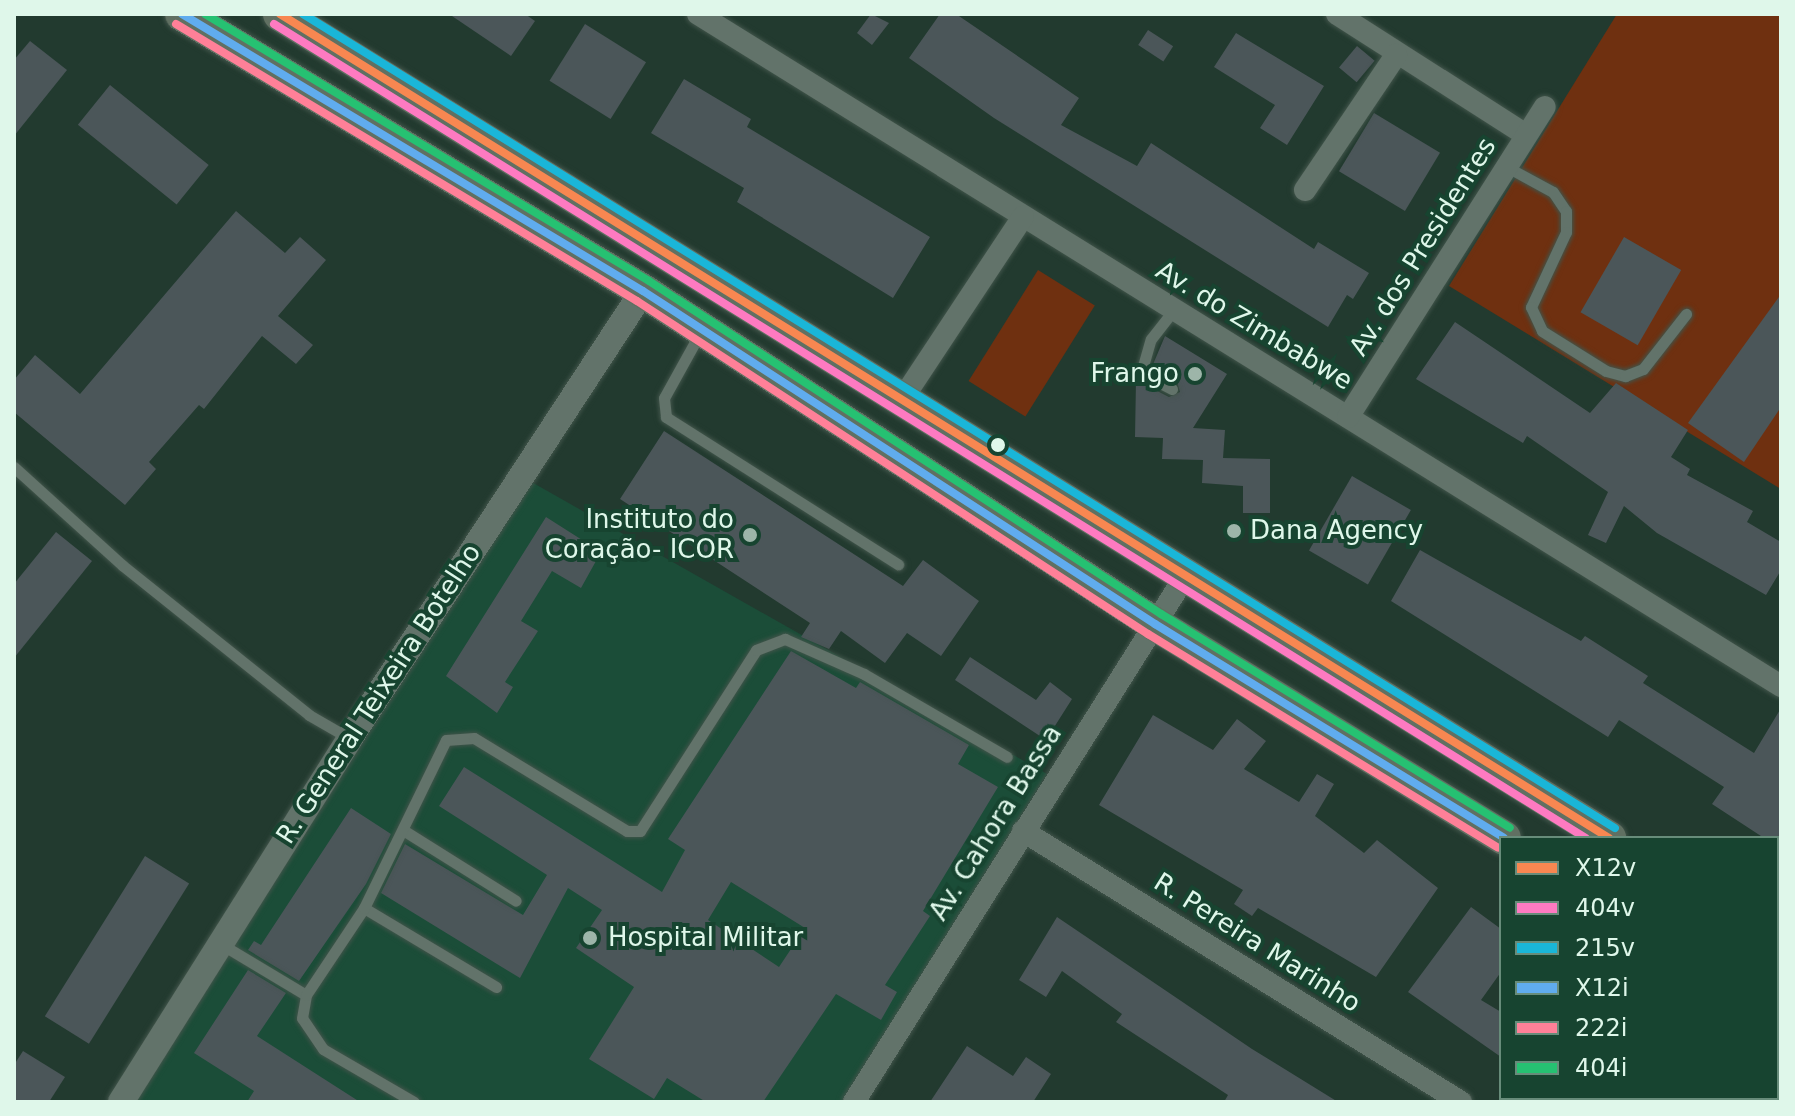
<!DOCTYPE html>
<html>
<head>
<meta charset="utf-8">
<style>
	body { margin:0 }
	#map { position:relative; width:1795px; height:1116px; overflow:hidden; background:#223a2f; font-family:"DejaVu Sans",sans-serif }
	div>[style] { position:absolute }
	.built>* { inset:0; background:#1b4d38 }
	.green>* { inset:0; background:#6f3010; transform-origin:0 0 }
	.building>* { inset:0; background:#4b5659; transform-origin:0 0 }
	.roads { filter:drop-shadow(0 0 2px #41544a) drop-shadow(0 0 2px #41544a) }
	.service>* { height:11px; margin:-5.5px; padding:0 5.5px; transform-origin:5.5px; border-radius:5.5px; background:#62736a }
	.minor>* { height:22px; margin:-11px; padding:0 11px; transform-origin:11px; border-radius:11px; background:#62736a }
	.tertiary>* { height:26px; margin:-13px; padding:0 13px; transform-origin:13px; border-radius:13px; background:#62736a }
	.primary>* { height:34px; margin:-17px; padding:0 17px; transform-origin:17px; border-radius:17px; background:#607062 }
	.bus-1>* { height:8px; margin:-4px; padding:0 4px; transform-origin:4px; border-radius:4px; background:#f88751 }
	.bus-2>* { height:8px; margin:-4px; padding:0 4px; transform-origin:4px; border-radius:4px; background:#fe7ac1 }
	.bus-3>* { height:8px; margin:-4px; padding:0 4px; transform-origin:4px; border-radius:4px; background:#1ab6d8 }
	.bus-4>* { height:8px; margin:-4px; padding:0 4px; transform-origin:4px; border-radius:4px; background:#60acee }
	.bus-5>* { height:8px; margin:-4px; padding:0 4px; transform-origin:4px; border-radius:4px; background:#ff8098 }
	.bus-6>* { height:8px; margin:-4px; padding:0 4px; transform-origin:4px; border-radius:4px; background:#26c172 }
	.dots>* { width:22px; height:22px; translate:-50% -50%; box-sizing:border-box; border:4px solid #174430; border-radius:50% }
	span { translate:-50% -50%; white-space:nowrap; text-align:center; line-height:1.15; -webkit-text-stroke:8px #174430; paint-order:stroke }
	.street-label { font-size:26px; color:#dff7ea }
	.poi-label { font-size:26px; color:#dff7ea }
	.right { translate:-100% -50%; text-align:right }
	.left { translate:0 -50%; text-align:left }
	.frame { position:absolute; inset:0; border:16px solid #dff7ea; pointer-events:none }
	.legend { position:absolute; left:1499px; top:836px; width:280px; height:264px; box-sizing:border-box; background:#174430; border:2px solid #678c7a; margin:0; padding:10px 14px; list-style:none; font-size:24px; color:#dff7ea }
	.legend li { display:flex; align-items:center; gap:16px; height:40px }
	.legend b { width:40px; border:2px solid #678c7a }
</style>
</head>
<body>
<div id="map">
	<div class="built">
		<div style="clip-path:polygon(528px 480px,1047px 774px,842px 1102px,130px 1102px)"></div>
	</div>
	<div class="green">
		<div style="clip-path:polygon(1617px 14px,1781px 14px,1781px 489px,1449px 286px)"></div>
		<div style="left:1038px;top:270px;width:67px;height:131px;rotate:32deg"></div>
	</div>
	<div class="building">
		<div style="clip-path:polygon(449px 14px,525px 14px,535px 21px,511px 56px)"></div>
		<div style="clip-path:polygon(871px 14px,889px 23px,872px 45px,857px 33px)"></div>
		<div style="clip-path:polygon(940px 14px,956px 14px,1079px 98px,1061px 125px,1137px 166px,1151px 143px,1314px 249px,1318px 242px,1369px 273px,1353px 299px,1347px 295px,1328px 327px,994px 118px,909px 58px)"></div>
		<div style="left:585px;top:24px;width:72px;height:67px;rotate:32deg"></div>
		<div style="left:1148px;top:30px;width:30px;height:18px;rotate:33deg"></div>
		<div style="clip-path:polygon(1236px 33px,1324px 86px,1287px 145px,1260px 128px,1275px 105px,1214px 67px)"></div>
		<div style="clip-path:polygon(30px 41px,67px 70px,14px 136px,14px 60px)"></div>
		<div style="left:1357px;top:46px;width:23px;height:28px;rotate:40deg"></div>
		<div style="clip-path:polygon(684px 79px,751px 119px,747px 127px,930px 237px,893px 298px,737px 202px,744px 188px,651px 133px)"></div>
		<div style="left:110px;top:85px;width:127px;height:51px;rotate:39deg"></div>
		<div style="left:1374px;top:113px;width:77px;height:68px;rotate:31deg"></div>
		<div style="clip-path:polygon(236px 211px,285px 253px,300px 237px,326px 260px,278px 316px,313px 345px,296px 364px,262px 336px,204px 409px,199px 405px,149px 462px,156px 469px,125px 505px,14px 412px,14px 380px,35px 355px,80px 394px)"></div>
		<div style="left:1624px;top:237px;width:66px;height:87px;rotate:30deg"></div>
		<div style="clip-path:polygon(1781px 294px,1781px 407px,1744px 462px,1688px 423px)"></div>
		<div style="clip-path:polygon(1455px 322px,1590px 413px,1616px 383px,1688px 430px,1671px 457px,1690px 469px,1687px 475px,1753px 511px,1747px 522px,1781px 542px,1781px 570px,1766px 595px,1657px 533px,1624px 506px,1606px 543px,1588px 535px,1608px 492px,1527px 436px,1523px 443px,1416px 379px)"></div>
		<div style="clip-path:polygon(1165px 336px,1227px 374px,1193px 428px,1225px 430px,1223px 458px,1270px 459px,1270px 513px,1243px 513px,1243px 486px,1202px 483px,1203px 460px,1162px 459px,1163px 438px,1135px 437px,1136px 380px,1169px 397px,1180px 392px,1177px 382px,1151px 369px)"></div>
		<div style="clip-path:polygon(664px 431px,903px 586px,923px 560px,979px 601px,941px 656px,907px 633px,885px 663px,841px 631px,829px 649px,801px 637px,810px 623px,620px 499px)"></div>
		<div style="left:1352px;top:476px;width:68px;height:86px;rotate:30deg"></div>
		<div style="clip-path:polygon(546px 517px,601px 552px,581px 588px,552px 571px,521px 621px,538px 631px,505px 682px,513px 687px,497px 713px,446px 676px)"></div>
		<div style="clip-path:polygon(56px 532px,92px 561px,14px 658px,14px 584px)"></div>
		<div style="clip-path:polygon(1420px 550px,1581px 641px,1585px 636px,1648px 676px,1643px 683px,1754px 753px,1781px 708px,1781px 838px,1764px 838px,1712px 804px,1724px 787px,1619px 720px,1608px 737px,1391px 601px)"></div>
		<div style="clip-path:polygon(evenodd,791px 651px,856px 688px,860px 682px,969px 745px,958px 764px,998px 787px,923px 911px,930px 916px,885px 985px,897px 992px,881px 1020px,836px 994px,763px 1102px,706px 1102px,667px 1078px,654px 1099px,589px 1059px,634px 987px,576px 948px,602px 910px,568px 888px,520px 978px,381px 893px,405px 844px,523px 915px,547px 875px,439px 806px,464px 767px,662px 892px,685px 850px,668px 839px,791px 651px,731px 882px,805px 928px,779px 967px,708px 920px,731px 882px)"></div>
		<div style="clip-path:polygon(970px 657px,1036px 700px,1050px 682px,1072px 699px,1046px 740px,955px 680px)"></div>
		<div style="clip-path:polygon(1153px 715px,1213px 750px,1237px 719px,1266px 741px,1244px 769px,1299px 802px,1317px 774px,1334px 784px,1315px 816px,1364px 853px,1377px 840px,1438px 888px,1376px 977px,1258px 908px,1252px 916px,1234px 904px,1243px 890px,1099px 805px)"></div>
		<div style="clip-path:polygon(351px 808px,391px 834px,366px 884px,299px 981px,248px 950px,254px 941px,261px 945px)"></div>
		<div style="left:145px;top:856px;width:52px;height:189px;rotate:32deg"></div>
		<div style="clip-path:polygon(1471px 907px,1501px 929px,1501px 972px,1481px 1000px,1501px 1012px,1501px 1057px,1408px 992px)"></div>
		<div style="clip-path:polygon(1057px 917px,1252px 1049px,1338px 1102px,1224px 1102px,1228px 1095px,1116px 1022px,1122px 1014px,1062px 971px,1046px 997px,1019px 980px)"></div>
		<div style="clip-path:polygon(248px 970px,286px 993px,257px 1036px,360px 1102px,247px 1102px,254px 1091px,194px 1053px)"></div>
		<div style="clip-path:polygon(967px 1046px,1013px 1076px,1026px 1057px,1051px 1074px,1033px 1102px,930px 1102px)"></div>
		<div style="clip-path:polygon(23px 1051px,65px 1077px,49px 1102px,14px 1102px,14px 1065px)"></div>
	</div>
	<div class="roads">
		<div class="service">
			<div style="left:1507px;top:167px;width:52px;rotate:28.5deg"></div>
			<div style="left:1553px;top:192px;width:23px;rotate:56deg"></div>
			<div style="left:1566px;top:211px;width:21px;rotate:90deg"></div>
			<div style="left:1566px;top:232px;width:83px;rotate:115deg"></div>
			<div style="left:1531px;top:307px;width:26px;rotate:65deg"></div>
			<div style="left:1542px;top:331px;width:75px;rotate:32deg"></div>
			<div style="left:1606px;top:371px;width:20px;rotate:15deg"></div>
			<div style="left:1625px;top:376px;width:19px;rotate:-21deg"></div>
			<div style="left:1643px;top:369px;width:70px;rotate:-52deg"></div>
			<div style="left:700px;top:333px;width:74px;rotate:119deg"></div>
			<div style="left:664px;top:398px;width:19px;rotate:84deg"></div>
			<div style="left:666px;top:417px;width:275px;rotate:32.4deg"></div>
			<div style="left:1172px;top:389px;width:35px;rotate:-153deg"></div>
			<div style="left:1141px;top:373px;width:35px;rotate:-74deg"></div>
			<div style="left:1151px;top:339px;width:37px;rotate:-52deg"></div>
			<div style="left:14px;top:467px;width:146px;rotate:42.2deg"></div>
			<div style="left:122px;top:565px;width:240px;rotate:38.7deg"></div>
			<div style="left:309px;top:715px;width:46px;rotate:29.9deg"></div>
			<div style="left:403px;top:830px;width:133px;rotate:32.1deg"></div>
			<div style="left:364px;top:908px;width:154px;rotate:30.9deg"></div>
			<div style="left:221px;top:944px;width:99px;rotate:31deg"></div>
			<div style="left:414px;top:1102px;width:105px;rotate:-149.8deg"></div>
			<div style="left:323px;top:1049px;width:37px;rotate:-124deg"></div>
			<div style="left:302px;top:1018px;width:23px;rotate:-80deg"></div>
			<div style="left:306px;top:995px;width:105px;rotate:-56.3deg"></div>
			<div style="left:364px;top:908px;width:187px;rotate:-64deg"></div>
			<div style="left:446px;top:740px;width:28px;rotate:-4deg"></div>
			<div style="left:474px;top:738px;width:179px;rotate:31.3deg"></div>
			<div style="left:627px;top:831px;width:13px"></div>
			<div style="left:640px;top:831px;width:215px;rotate:-57.3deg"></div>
			<div style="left:756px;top:650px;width:31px;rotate:-21deg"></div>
			<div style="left:785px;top:639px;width:86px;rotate:23.9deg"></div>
			<div style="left:864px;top:674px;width:165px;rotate:30.1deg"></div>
		</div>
		<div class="minor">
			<div style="left:698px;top:14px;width:1275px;rotate:31.82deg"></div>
			<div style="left:1337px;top:14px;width:224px;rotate:32.6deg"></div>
			<div style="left:1305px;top:190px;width:163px;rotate:-56deg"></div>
			<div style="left:901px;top:401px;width:221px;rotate:-56.5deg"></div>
			<div style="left:1348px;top:417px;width:367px;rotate:-57.6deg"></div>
			<div style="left:1023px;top:831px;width:515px;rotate:31.75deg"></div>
			<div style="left:854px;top:1102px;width:623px;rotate:-57.79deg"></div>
		</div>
		<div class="tertiary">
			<div style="left:121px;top:1102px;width:430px;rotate:-57.8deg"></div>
			<div style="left:350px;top:738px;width:534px;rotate:-56.76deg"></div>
		</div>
		<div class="primary">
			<div style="left:182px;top:14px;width:538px;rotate:31deg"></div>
			<div style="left:643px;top:291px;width:611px;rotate:33.04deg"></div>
			<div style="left:1155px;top:624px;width:409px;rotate:31.5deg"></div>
			<div style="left:280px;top:14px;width:1564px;rotate:31.8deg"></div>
			<div style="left:1777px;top:942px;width:5px;rotate:37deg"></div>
			<div style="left:1777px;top:1006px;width:4px;rotate:27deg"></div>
		</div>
	</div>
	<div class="bus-1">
		<div style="left:280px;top:14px;width:1564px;rotate:31.8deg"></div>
	</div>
	<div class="bus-2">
		<div style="left:274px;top:24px;width:1544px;rotate:31.82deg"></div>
	</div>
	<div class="bus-3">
		<div style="left:303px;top:14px;width:1544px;rotate:31.82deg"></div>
	</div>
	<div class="bus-4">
		<div style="left:182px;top:14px;width:538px;rotate:31deg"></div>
		<div style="left:643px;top:291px;width:611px;rotate:33.04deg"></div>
		<div style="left:1155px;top:624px;width:409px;rotate:31.5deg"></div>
	</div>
	<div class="bus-5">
		<div style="left:176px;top:24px;width:538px;rotate:31deg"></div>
		<div style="left:637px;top:301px;width:610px;rotate:33.09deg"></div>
		<div style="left:1148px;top:634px;width:410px;rotate:31.4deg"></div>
	</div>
	<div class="bus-6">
		<div style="left:205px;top:14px;width:518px;rotate:31.02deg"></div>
		<div style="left:649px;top:281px;width:611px;rotate:33.04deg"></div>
		<div style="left:1161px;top:614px;width:409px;rotate:31.5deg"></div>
	</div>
	<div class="dots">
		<div style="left:1195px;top:374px;background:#9db5a9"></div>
		<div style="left:998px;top:445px;background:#dff7ea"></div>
		<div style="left:1234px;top:531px;background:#9db5a9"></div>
		<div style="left:750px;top:535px;background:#9db5a9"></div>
		<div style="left:590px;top:938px;background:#9db5a9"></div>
	</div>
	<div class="street-label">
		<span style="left:1423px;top:247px;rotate:-58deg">Av. dos Presidentes</span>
		<span style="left:1254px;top:326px;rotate:31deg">Av. do Zimbabwe</span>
		<span style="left:379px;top:694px;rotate:-57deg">R. General Teixeira Botelho</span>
		<span style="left:996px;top:823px;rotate:-58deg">Av. Cahora Bassa</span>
		<span style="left:1257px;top:943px;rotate:32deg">R. Pereira Marinho</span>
	</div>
	<div class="poi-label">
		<span class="right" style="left:1179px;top:374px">Frango</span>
		<span class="right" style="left:734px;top:535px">Instituto do<br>Coração- ICOR</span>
		<span class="left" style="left:1250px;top:531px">Dana Agency</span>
		<span class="left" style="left:608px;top:938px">Hospital Militar</span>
	</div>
	<div class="frame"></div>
	<ul class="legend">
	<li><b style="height:10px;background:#f88751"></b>X12v</li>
	<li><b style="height:10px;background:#fe7ac1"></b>404v</li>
	<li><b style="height:10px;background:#1ab6d8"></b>215v</li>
	<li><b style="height:10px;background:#60acee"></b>X12i</li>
	<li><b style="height:10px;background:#ff8098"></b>222i</li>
	<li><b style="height:10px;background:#26c172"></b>404i</li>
	</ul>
</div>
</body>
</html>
